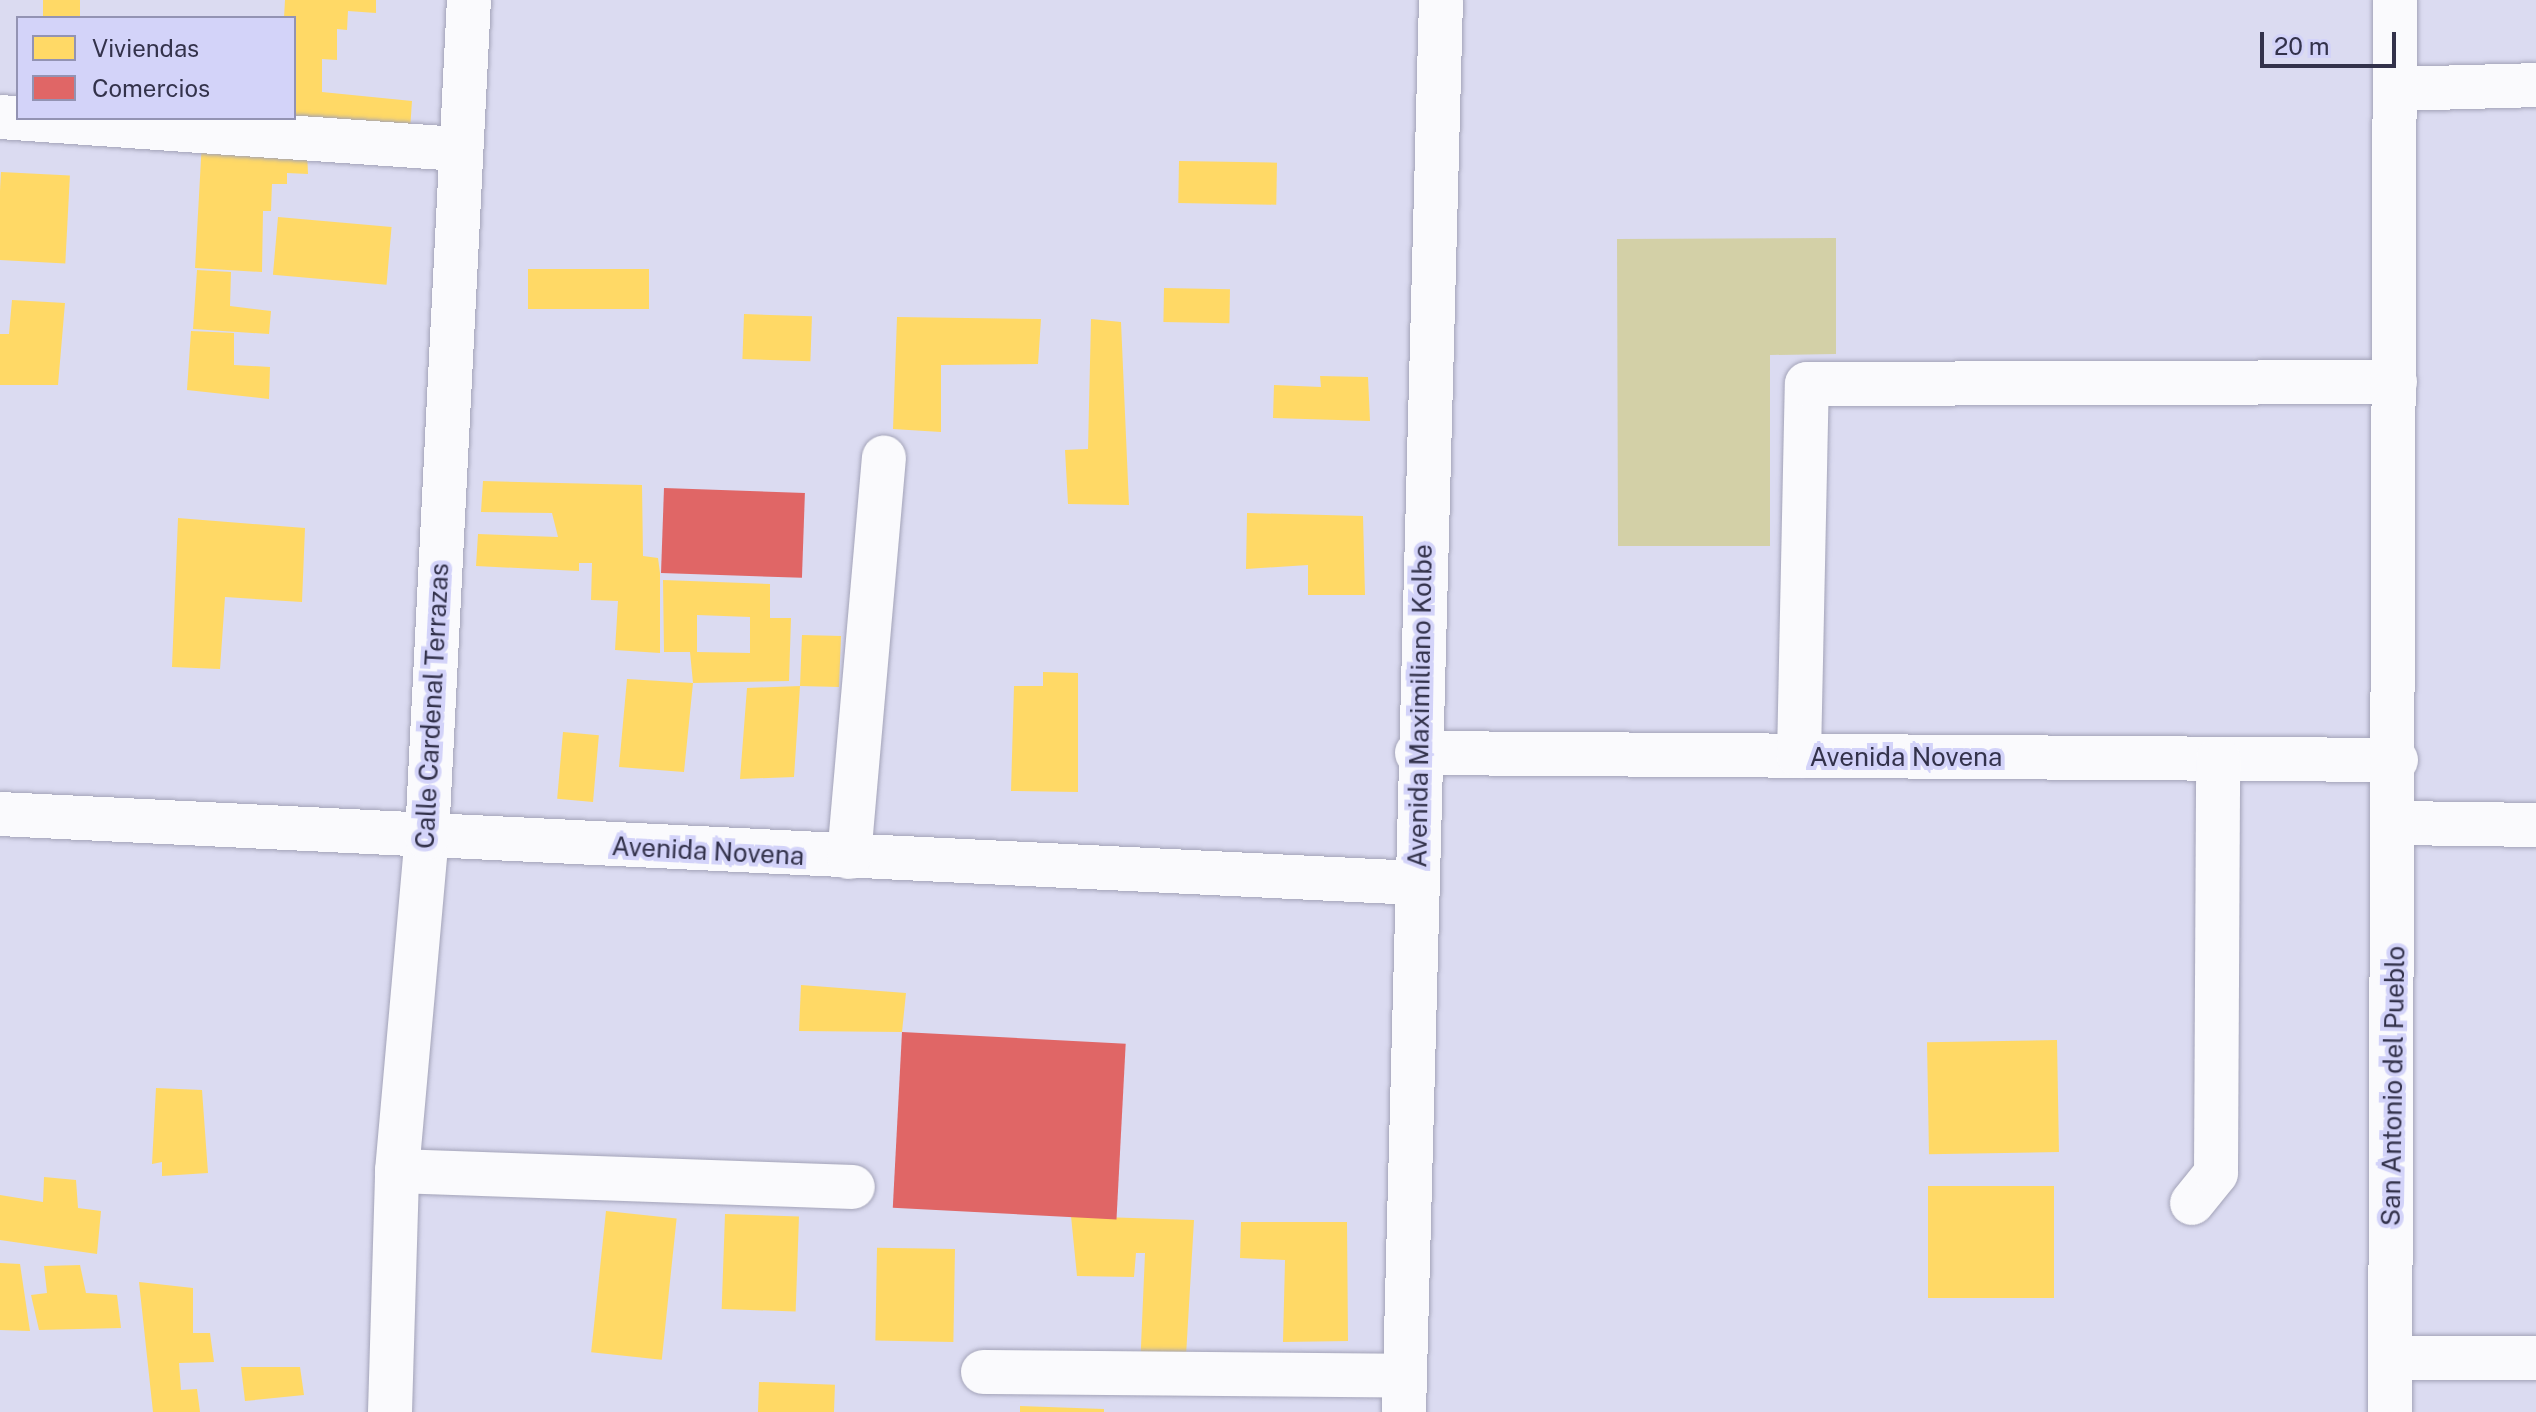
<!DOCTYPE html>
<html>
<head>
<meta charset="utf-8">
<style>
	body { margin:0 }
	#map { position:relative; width:2536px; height:1412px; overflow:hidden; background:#dbdbf1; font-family:"Public Sans",sans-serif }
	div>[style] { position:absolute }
	.green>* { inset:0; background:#d3d0a7 }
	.homes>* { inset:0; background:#ffd966; transform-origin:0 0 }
	.shops>* { inset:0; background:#e06666; transform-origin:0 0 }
	.roads { filter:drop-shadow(0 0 2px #a3a3b8) drop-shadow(0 0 2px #a3a3b8) }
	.minor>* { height:44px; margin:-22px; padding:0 22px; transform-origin:22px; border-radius:22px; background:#fafafd }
	.major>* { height:44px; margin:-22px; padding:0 22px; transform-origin:22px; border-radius:22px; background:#fafafd }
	span { translate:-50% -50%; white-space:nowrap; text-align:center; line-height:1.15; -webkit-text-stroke:8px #d3d3f9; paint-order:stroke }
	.street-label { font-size:26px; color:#33324b }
	.legend { position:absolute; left:16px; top:16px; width:280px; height:104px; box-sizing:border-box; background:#d3d3f9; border:2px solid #9393b3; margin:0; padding:10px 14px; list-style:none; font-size:24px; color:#33324b }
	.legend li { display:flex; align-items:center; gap:16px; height:40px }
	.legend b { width:40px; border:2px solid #9393b3 }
	.scale { position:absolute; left:2260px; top:32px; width:136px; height:36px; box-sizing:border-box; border:4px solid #33324b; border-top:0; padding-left:10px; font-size:24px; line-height:28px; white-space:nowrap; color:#33324b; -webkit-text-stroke:6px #d3d3f9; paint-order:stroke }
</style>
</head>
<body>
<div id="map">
	<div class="green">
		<div style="clip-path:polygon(1836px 238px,1836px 354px,1770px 355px,1770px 546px,1618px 546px,1617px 239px)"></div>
	</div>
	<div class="homes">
		<div style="left:43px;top:0;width:37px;height:18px"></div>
		<div style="clip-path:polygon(285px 0,376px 0,376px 13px,348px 11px,347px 30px,337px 29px,337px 60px,322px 59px,322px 92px,412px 101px,410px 130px,294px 118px,294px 18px,284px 18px)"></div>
		<div style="clip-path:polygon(202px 141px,307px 151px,308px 174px,287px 173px,287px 184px,272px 184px,271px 211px,263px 211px,262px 272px,195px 268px)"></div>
		<div style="left:1179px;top:161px;width:98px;height:42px;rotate:1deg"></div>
		<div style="left:1px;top:172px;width:69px;height:88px;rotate:3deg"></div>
		<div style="left:278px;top:217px;width:114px;height:58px;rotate:5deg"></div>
		<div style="left:528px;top:269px;width:121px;height:40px"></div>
		<div style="clip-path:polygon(197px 270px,231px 272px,230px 306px,271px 311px,269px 334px,193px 329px)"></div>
		<div style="left:1164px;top:288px;width:66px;height:34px;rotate:1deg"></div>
		<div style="clip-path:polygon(12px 300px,65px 303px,58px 385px,0 385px,0 334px,9px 334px)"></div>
		<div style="left:744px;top:314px;width:68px;height:45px;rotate:2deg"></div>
		<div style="clip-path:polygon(897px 317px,1041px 319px,1038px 364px,941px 365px,941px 432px,893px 429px)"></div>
		<div style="clip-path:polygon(1091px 319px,1121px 322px,1129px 505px,1068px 504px,1065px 450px,1088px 449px)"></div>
		<div style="clip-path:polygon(191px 331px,234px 333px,234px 365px,270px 367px,269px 399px,187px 390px)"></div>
		<div style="clip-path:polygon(1320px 376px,1368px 377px,1370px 421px,1273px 418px,1274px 385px,1321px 387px)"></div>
		<div style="clip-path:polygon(483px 481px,642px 485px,643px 556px,658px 558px,660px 573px,660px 653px,615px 650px,618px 601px,591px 600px,592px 563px,579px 563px,579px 571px,476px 566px,478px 534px,558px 537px,552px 513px,481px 512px)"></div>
		<div style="clip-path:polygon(1247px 513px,1363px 516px,1365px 595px,1308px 595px,1308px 565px,1246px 569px)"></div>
		<div style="clip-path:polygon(178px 518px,305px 528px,302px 602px,225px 597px,220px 669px,172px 667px)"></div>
		<div style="clip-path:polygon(evenodd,663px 580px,770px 584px,770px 618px,791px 618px,789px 681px,693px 683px,684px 772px,619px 767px,627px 679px,693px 683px,690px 652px,664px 652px,663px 580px,697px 615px,750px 617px,750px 653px,697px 652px,697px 615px)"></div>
		<div style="clip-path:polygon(802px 635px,841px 636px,839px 687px,800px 686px,794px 777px,740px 779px,747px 688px,800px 686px)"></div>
		<div style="clip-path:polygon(1043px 672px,1078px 673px,1078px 792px,1011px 791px,1014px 686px,1043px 686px)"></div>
		<div style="left:563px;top:732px;width:36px;height:67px;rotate:5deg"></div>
		<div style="clip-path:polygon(801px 985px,906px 993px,902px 1032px,799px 1031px)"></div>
		<div style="left:2057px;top:1040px;width:112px;height:130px;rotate:89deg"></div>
		<div style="clip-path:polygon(156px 1088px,202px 1090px,208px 1173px,162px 1176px,162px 1162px,152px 1164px)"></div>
		<div style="clip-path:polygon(44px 1177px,76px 1180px,78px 1208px,101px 1211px,97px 1254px,0 1240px,0 1195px,43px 1202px)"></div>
		<div style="left:2054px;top:1186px;width:112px;height:126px;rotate:90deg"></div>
		<div style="left:606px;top:1211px;width:71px;height:142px;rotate:6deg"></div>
		<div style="left:725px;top:1214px;width:74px;height:95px;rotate:2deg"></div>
		<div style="clip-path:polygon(1071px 1216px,1194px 1220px,1185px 1373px,1140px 1370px,1145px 1253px,1136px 1253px,1134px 1277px,1077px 1276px)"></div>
		<div style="clip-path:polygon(1241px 1222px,1347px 1222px,1348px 1341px,1283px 1342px,1285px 1260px,1240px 1258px)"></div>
		<div style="left:955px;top:1249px;width:93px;height:78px;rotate:91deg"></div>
		<div style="clip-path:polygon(0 1263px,20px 1264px,30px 1331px,0 1330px)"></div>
		<div style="clip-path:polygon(80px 1265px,86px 1293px,117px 1295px,121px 1328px,39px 1330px,31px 1295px,47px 1293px,44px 1266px)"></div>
		<div style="clip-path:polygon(139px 1282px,193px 1288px,193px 1333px,210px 1333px,214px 1362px,179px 1363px,181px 1390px,197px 1389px,200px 1412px,153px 1412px)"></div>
		<div style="clip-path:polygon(241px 1367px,300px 1367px,304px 1395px,245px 1401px)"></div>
		<div style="left:759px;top:1382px;width:76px;height:30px;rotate:2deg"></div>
		<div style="clip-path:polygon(1020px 1406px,1104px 1409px,1104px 1412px,1020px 1412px)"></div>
	</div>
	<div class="shops">
		<div style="left:664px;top:488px;width:141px;height:85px;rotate:2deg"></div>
		<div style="left:902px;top:1032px;width:224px;height:176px;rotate:3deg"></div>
	</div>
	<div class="roads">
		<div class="minor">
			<div style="left:2396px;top:89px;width:140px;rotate:-1.6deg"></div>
			<div style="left:0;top:117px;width:461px;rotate:4deg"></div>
			<div style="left:1417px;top:753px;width:979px;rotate:0.41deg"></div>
			<div style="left:1799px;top:756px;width:372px;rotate:-88.8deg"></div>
			<div style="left:1807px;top:384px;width:588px;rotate:-0.19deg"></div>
			<div style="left:0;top:814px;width:1417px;rotate:2.79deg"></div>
			<div style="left:2396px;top:823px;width:140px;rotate:0.8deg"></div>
			<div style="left:849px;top:857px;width:401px;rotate:-85deg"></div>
			<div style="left:397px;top:1171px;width:456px;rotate:2deg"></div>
			<div style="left:2192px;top:1203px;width:38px;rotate:-51deg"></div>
			<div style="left:2216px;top:1173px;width:414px;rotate:-89.7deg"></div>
			<div style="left:2390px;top:1358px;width:146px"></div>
			<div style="left:983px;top:1372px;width:422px;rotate:0.5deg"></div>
			<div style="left:390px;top:1412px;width:241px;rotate:-88.3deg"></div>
			<div style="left:397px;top:1171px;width:335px;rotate:-84.9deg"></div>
			<div style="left:427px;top:837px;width:838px;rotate:-87.13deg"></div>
			<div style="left:2390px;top:1412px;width:1412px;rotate:-89.8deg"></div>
		</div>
		<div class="major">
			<div style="left:1404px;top:1412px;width:1412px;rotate:-88.5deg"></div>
		</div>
	</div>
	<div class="street-label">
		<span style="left:432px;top:706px;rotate:-87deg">Calle Cardenal Terrazas</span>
		<span style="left:1420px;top:706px;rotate:-89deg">Avenida Maximiliano Kolbe</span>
		<span style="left:1906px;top:757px">Avenida Novena</span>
		<span style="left:708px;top:851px;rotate:3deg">Avenida Novena</span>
		<span style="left:2393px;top:1086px;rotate:-89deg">San Antonio del Pueblo</span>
	</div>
	<ul class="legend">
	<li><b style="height:22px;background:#ffd966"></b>Viviendas</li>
	<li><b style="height:22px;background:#e06666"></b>Comercios</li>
	</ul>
	<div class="scale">20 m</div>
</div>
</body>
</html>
